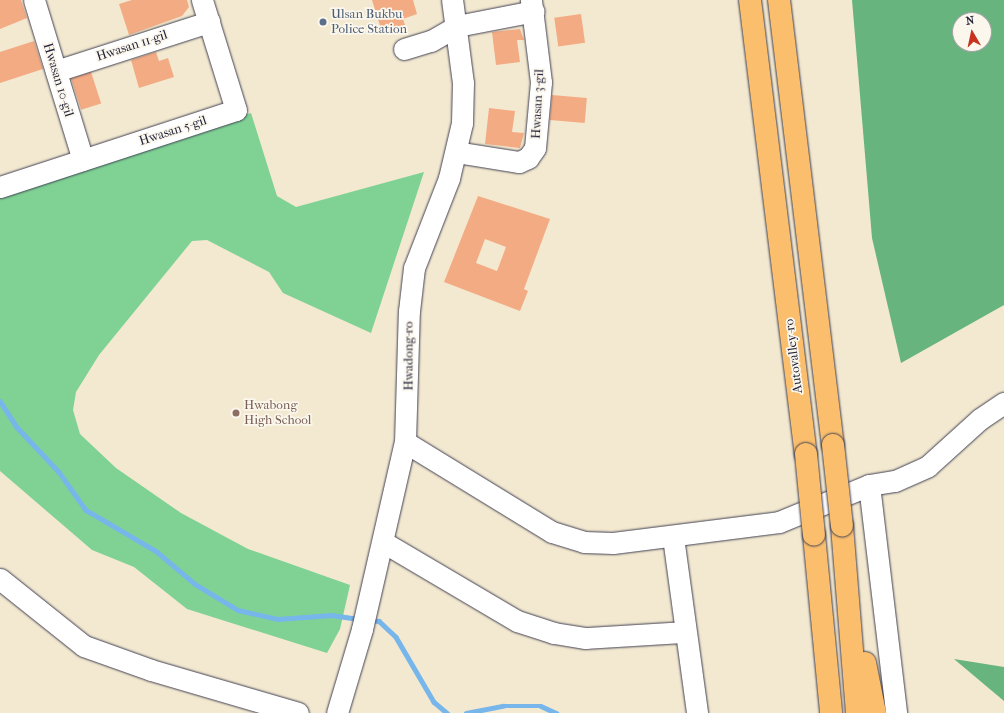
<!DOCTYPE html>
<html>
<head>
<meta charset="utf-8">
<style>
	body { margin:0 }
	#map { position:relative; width:1004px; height:713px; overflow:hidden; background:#f3e9d1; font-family:"IM FELL French Canon",serif }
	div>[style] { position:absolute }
	.green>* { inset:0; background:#7fd294 }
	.forest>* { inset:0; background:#67b47e }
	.stream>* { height:4.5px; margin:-2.25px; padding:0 2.25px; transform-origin:2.25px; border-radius:2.25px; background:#77b6ea }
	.building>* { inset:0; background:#f3ab84; transform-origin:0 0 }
	.roads { filter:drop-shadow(0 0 1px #414052) drop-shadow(0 0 1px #414052) }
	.minor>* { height:21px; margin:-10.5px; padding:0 10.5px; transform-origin:10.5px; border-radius:10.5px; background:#fff }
	.highway>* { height:22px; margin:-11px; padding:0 11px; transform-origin:11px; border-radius:11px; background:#fabe6d }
	.bridges { filter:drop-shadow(0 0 1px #414052) drop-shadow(0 0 1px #414052) }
	.highway-bridge>* { height:22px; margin:-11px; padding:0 11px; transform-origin:11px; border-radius:11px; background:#fabe6d }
	.dots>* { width:11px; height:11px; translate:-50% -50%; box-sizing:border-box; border:2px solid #fbf7ec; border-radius:50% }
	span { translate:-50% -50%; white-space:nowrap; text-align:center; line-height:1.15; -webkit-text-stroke:3.5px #fbf7ec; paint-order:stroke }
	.service-label { font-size:13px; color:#4e5e75 }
	.left { translate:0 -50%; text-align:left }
	.street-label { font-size:13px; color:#22223b }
	.education-label { font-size:13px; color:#785e54 }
	.north { position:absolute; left:952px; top:12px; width:40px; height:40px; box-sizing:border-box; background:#fbf7ec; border:1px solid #a4a2a5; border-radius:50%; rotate:351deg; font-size:11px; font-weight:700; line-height:16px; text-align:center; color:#22223b }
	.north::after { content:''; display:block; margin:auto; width:14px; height:18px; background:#c8321e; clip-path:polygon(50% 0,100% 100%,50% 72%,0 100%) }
</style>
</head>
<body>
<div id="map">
	<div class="green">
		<div style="clip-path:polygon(251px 113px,277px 196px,296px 207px,424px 172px,371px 333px,283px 293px,269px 272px,207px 240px,192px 241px,99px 355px,76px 392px,73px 410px,80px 434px,116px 468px,181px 513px,248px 549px,350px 585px,340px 629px,327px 653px,187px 609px,134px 567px,92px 550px,0 471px,0 197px)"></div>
	</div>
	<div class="forest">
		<div style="clip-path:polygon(evenodd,852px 0,1004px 0,1004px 305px,901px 363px,872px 238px,852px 0,960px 20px,984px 20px,984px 44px,960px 44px,960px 20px)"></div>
		<div style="clip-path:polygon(954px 659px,1004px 667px,1004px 701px)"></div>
	</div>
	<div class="stream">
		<div style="left:0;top:401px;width:30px;rotate:57deg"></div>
		<div style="left:16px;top:426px;width:63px;rotate:46.9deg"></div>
		<div style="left:59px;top:472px;width:47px;rotate:54.6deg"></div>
		<div style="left:86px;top:510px;width:81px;rotate:30.4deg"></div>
		<div style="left:156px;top:551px;width:51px;rotate:40.2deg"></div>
		<div style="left:195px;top:584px;width:50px;rotate:31.2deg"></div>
		<div style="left:238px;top:610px;width:41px;rotate:12.7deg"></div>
		<div style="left:278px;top:619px;width:53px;rotate:-4.3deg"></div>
		<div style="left:331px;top:615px;width:28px;rotate:8deg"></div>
		<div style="left:368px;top:620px;width:11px;rotate:5deg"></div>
		<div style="left:379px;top:621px;width:23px;rotate:43deg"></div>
		<div style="left:396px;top:637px;width:75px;rotate:59.7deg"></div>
		<div style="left:434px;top:702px;width:17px;rotate:40deg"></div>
		<div style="left:466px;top:713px;width:38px;rotate:-11deg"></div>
		<div style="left:503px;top:706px;width:38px"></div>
		<div style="left:541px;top:706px;width:17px;rotate:25deg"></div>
	</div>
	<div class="building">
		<div style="clip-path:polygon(0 0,21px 0,27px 18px,0 29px)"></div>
		<div style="clip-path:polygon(132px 0,187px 0,189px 7px,182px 16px,129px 35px,119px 4px)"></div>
		<div style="clip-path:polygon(372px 0,413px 0,417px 14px,403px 19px,405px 25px,382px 32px)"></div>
		<div style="left:581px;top:14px;width:29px;height:27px;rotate:82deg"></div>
		<div style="clip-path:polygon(520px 29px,524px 40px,517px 40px,520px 62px,496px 65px,492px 32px)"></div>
		<div style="clip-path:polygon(34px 41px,43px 69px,0 83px,0 52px)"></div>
		<div style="clip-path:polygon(156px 52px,159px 61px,168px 58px,174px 77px,139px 88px,131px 60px)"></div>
		<div style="left:91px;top:72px;width:33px;height:21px;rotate:72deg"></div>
		<div style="left:552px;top:95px;width:35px;height:25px;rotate:5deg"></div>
		<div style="clip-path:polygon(489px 108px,515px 111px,512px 132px,524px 133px,520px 148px,485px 144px)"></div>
		<div style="clip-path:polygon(evenodd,478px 196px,550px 219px,524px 289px,528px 291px,520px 311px,444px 282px,478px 196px,485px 239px,506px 247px,497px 271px,476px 263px,485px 239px)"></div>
	</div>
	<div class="roads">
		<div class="minor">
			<div style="left:34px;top:0;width:167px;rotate:73deg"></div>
			<div style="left:404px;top:49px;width:28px;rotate:-17deg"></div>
			<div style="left:431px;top:41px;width:30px;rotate:-30deg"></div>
			<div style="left:457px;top:26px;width:78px;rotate:-11deg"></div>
			<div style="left:56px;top:71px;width:161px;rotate:-17.8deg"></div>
			<div style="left:456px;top:152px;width:64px;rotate:9deg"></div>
			<div style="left:519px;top:162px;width:10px;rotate:-24deg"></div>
			<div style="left:528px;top:158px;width:12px;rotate:-55deg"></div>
			<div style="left:535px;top:148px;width:66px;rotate:-84.8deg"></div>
			<div style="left:541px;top:82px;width:83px;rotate:-97deg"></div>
			<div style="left:0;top:187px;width:248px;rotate:-18.1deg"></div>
			<div style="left:236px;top:110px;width:115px;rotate:-107.2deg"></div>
			<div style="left:405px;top:442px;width:172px;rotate:31.5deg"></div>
			<div style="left:552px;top:532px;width:34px;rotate:17deg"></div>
			<div style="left:584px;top:542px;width:29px;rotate:2deg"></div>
			<div style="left:613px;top:543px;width:167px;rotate:-7.2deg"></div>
			<div style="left:779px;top:522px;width:97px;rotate:-22.3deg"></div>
			<div style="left:869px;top:485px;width:26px;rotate:-9deg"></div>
			<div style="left:895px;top:481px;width:36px;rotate:-24deg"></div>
			<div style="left:928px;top:466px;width:70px;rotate:-42.1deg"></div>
			<div style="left:980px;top:419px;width:29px;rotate:-34deg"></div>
			<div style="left:869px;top:485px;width:230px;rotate:83.2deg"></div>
			<div style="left:673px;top:537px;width:178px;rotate:82.2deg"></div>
			<div style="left:383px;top:542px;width:156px;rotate:30.5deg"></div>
			<div style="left:517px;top:621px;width:39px;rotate:18deg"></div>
			<div style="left:554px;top:633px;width:32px;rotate:9deg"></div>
			<div style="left:586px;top:638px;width:98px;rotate:-3.5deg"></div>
			<div style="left:0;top:579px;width:107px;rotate:38.6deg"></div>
			<div style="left:84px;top:646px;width:71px;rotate:19.7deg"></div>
			<div style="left:151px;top:670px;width:153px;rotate:16.3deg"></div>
			<div style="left:337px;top:713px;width:88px;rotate:-73.4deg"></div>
			<div style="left:362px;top:629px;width:192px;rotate:-77.1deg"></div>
			<div style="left:405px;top:442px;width:131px;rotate:-88.3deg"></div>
			<div style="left:409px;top:311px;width:43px;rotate:-83.4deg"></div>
			<div style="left:414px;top:268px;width:97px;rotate:-68.7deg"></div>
			<div style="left:449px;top:178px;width:57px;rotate:-76.7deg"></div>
			<div style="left:462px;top:123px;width:40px;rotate:-88.6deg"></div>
			<div style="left:463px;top:83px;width:84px;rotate:-97.5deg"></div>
		</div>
		<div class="highway">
			<div style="left:750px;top:0;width:457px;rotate:83deg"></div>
			<div style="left:779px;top:0;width:448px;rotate:83.1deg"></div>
			<div style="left:842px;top:526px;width:188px;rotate:85.4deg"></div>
			<div style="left:814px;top:535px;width:179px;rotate:84.5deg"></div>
			<div style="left:865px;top:663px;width:51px;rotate:78.7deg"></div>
		</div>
	</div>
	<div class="bridges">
		<div class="highway-bridge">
			<div style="left:833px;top:445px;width:81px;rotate:83.7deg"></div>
			<div style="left:806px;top:454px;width:81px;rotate:84.4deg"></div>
		</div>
	</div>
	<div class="dots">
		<div style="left:323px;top:22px;background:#5c6f8a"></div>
		<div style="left:236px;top:413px;background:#8d6e63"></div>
	</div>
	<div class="service-label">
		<span class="left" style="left:331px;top:22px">Ulsan Bukbu<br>Police Station</span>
	</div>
	<div class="street-label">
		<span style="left:132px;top:46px;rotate:-18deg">Hwasan 11-gil</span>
		<span style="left:58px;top:80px;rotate:73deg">Hwasan 10-gil</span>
		<span style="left:538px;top:104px;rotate:-87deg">Hwasan 3-gil</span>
		<span style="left:173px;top:131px;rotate:-18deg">Hwasan 5-gil</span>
		<span style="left:409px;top:356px;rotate:-90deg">Hwadong-ro</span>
		<span style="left:794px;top:356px;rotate:-97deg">Autovalley-ro</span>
	</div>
	<div class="education-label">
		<span class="left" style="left:244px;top:413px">Hwabong<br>High School</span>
	</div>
	<div class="north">N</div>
</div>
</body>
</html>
